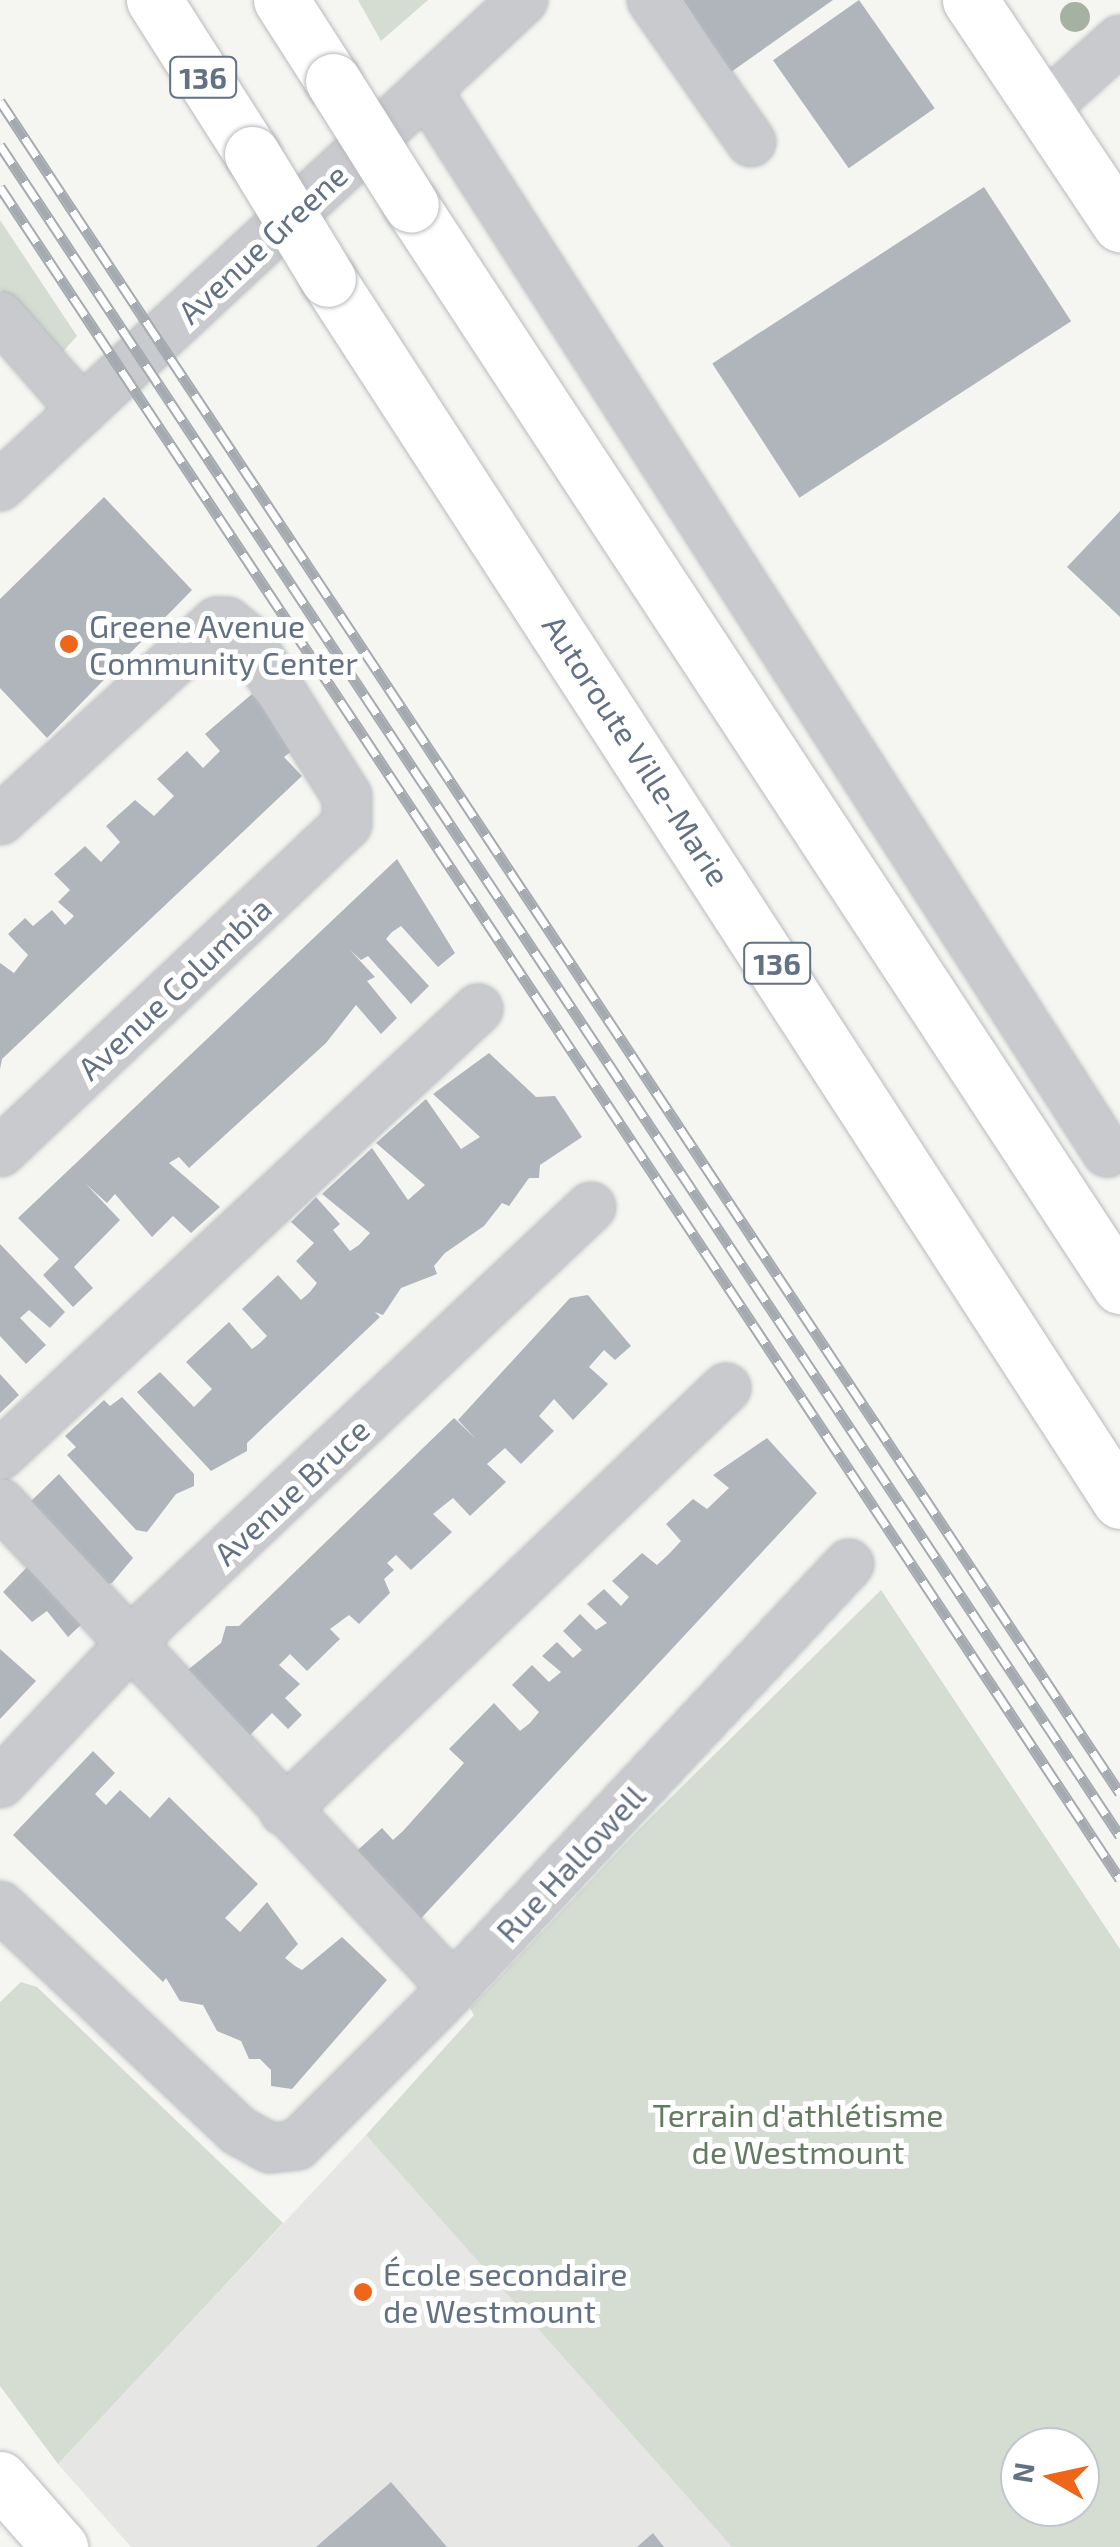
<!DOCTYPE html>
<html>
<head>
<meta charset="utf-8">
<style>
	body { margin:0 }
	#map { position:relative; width:1120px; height:2547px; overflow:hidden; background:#f5f6f1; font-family:"Exo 2",sans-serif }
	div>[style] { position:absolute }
	.built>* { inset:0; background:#e6e6e5 }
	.green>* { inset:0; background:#d5ddd2 }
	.building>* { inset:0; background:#b0b5bc; transform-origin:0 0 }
	.roads { filter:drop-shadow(0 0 2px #b8bbbf) drop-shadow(0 0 2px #b8bbbf) }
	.minor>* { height:48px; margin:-24px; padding:0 24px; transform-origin:24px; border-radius:24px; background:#c8cace }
	.major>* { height:55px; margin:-27.5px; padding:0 27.5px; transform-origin:27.5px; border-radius:27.5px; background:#fff }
	.highway>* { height:55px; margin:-27.5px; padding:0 27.5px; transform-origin:27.5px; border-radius:27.5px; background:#fff }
	.rail>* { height:11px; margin-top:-5.5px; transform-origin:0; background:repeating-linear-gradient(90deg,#fff 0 22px,#a5aab0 0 44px); box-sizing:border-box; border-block:2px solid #a5aab0 }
	.bridges { filter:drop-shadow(0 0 2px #b7babd) drop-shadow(0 0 2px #b7babd) }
	.highway-bridge>* { height:55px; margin:-27.5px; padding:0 27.5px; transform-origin:27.5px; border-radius:27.5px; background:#fff }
	.trees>* { width:30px; height:30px; margin:-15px; border-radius:50%; background:#a5b2a2 }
	.dots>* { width:28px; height:28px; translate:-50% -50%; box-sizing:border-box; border:5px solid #fff; border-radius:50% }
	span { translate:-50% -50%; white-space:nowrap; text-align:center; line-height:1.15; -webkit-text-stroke:10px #fff; paint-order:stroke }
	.shield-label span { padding:2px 8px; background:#fff; border:2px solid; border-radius:8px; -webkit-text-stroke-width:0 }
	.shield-label { font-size:30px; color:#637184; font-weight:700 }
	.street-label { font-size:32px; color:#637184 }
	.poi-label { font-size:32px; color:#637184 }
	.left { translate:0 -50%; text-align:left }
	.park-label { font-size:32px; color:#647b62 }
	.north { position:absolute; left:1000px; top:2427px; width:100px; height:100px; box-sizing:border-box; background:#fff; border:2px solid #c1c6ce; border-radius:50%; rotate:279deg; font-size:28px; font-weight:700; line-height:40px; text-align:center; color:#637184 }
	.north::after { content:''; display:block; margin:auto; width:35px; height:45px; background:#ed661a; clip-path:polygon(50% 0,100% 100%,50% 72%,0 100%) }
</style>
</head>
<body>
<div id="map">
	<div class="built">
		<div style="clip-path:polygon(366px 2135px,569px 2361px,732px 2547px,131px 2547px,58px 2464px)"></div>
	</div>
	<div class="green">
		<div style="clip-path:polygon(358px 0,428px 0,381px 41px)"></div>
		<div style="clip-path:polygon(0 220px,77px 336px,60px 355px,0 289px)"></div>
		<div style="clip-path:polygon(evenodd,881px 1590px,1120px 1949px,1120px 2547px,732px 2547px,366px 2135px,474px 2015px,470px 2008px,640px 1828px,881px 1590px,1020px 2447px,1080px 2447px,1080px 2507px,1020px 2507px,1020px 2447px)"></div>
		<div style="clip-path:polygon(21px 1982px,37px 1987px,283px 2223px,58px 2464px,0 2386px,0 2002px)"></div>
	</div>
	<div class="building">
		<div style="clip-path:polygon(683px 0,833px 0,731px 72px)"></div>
		<div style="left:859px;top:0;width:132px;height:105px;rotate:55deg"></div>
		<div style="left:984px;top:187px;width:160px;height:324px;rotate:57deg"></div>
		<div style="clip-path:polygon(104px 497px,192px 590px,47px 738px,0 688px,0 599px)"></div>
		<div style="clip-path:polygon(1120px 511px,1120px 617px,1067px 567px)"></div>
		<div style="clip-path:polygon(252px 694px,297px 747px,284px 757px,302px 776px,2px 1059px,0 1069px,0 963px,14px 973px,28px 955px,8px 934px,25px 918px,33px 926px,52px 910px,65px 925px,74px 916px,58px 902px,70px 890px,54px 874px,85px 846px,101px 862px,120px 842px,106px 826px,135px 800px,154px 816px,174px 796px,157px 779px,187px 751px,203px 768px,220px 751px,205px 734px)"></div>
		<div style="clip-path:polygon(397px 859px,455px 953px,438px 967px,401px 926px,392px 932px,386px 939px,429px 986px,411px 1004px,368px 956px,361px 960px,350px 950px,375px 977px,367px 981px,397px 1018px,381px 1034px,356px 1005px,326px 1043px,189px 1168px,179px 1157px,169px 1163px,220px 1207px,191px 1233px,173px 1216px,152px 1237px,115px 1194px,107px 1203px,86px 1184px,120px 1220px,74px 1267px,93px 1288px,73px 1307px,43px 1275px,59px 1259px,18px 1218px)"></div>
		<div style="clip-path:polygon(489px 1053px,536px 1097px,555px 1096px,582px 1137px,540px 1165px,539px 1178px,529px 1178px,509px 1206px,502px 1203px,484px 1226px,445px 1253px,434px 1266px,437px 1274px,401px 1288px,383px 1315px,375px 1312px,380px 1317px,247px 1443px,247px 1451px,211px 1471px,137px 1392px,160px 1372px,194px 1407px,212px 1389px,186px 1362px,229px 1322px,252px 1349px,260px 1343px,267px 1336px,242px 1309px,278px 1275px,301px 1300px,310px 1292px,317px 1283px,296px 1261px,314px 1243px,291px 1222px,316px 1197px,340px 1224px,333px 1230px,350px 1251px,359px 1245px,370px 1233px,322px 1194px,372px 1148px,408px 1200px,425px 1185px,376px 1143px,426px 1099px,461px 1149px,480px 1137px,433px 1094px)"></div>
		<div style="clip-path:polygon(0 1244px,65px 1312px,50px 1328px,29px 1310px,20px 1318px,46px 1345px,26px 1364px,0 1336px)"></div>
		<div style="clip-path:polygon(588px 1295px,631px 1346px,615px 1360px,604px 1350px,589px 1367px,608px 1384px,573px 1420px,554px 1399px,539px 1416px,554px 1431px,521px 1464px,505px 1448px,487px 1464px,506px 1482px,470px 1516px,453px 1498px,433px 1514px,452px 1532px,411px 1570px,396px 1555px,387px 1563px,394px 1570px,384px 1579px,390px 1593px,359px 1624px,349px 1615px,330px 1629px,340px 1639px,307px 1671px,290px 1654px,279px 1665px,300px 1684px,285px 1698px,302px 1715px,288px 1729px,272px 1713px,241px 1744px,184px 1673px,221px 1643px,226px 1626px,239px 1626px,454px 1418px,476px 1439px,458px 1420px,570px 1298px)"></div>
		<div style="clip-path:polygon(0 1374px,19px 1395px,0 1413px)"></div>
		<div style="clip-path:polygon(122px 1397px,194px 1474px,194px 1486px,176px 1494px,147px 1532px,136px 1530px,67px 1455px,76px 1447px,65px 1436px,104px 1400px,110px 1406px)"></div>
		<div style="clip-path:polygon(767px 1438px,817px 1493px,413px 1927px,348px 1859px,382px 1828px,393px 1840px,403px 1831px,464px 1763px,449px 1749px,494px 1703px,520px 1731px,530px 1723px,539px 1712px,512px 1685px,532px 1665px,549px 1682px,561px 1672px,542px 1656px,557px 1642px,573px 1658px,582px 1650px,563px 1631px,580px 1614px,596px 1630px,607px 1623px,587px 1604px,604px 1589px,621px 1606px,629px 1597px,612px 1581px,642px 1553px,657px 1565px,669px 1554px,681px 1541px,666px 1524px,693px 1499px,707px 1509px,729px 1488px,713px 1475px)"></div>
		<div style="clip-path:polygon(59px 1474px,133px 1558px,112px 1583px,104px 1585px,28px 1504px)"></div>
		<div style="clip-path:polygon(32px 1562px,87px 1619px,68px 1637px,47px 1611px,32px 1622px,3px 1592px)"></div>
		<div style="clip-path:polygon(0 1649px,36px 1681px,0 1719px)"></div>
		<div style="clip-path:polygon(93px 1751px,115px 1773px,95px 1794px,106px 1805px,120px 1790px,150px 1818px,169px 1797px,258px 1884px,225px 1918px,240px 1932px,267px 1902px,298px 1944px,285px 1958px,295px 1966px,302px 1970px,342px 1937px,387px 1980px,292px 2089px,271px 2086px,271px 2070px,260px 2059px,249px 2059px,241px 2041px,217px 2031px,203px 2005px,180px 2001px,166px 1978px,163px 1982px,13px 1835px)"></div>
		<div style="clip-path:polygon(391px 2482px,447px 2547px,316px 2547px)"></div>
		<div style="clip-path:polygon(653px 2533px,664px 2547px,637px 2547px)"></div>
	</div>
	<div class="roads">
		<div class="minor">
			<div style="left:652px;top:0;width:173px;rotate:55.1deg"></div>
			<div style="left:426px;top:90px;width:1262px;rotate:57.33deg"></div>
			<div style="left:1044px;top:108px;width:102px;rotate:-41.8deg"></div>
			<div style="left:0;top:316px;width:125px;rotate:48.9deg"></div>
			<div style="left:0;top:486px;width:714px;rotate:-42.9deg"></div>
			<div style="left:0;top:820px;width:294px;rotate:-42.4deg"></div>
			<div style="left:217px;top:622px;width:10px"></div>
			<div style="left:227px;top:622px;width:26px;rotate:39deg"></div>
			<div style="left:247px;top:638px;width:187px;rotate:57.7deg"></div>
			<div style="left:347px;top:796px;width:28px;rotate:90deg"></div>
			<div style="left:347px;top:824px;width:477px;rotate:136.6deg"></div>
			<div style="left:0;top:1455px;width:654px;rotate:-43.02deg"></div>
			<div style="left:0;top:1503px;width:664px;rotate:46.95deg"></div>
			<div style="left:0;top:1783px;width:224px;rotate:-46.8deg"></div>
			<div style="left:153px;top:1620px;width:602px;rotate:-43.32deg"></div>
			<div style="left:284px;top:1811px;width:612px;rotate:-43.74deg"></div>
			<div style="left:0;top:1906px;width:328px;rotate:43.3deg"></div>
			<div style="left:239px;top:2131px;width:35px;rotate:29deg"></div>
			<div style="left:270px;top:2148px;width:27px;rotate:-6deg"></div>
			<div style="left:297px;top:2145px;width:199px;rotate:-45deg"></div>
			<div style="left:438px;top:2004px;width:602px;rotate:-46.95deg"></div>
		</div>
		<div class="major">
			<div style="left:970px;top:0;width:270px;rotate:56.2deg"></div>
			<div style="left:0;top:2479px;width:91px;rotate:48.6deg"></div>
		</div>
		<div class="highway">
			<div style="left:154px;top:0;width:183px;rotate:57.5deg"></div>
			<div style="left:281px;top:0;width:96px;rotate:57.3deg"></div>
			<div style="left:411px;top:205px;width:1293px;rotate:56.74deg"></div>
			<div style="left:328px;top:279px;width:1456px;rotate:57.05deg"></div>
		</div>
	</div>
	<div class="rail">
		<div style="left:0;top:101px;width:2029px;rotate:56.5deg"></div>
		<div style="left:0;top:145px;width:2028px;rotate:56.48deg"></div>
		<div style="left:0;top:187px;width:2029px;rotate:56.5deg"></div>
	</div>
	<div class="bridges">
		<div class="highway-bridge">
			<div style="left:333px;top:81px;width:146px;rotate:57.8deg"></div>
			<div style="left:252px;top:154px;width:146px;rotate:58.7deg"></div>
		</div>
	</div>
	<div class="trees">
		<div style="left:1075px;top:17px"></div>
	</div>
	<div class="dots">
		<div style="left:69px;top:644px;background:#ed661a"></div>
		<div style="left:363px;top:2292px;background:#ed661a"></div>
	</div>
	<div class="shield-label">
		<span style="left:203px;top:77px">136</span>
		<span style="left:777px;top:963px">136</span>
	</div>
	<div class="street-label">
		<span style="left:262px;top:243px;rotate:-43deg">Avenue Greene</span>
		<span style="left:637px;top:750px;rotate:57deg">Autoroute Ville-Marie</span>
		<span style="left:174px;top:988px;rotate:-43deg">Avenue Columbia</span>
		<span style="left:291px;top:1491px;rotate:-43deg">Avenue Bruce</span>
		<span style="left:570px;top:1863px;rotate:-47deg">Rue Hallowell</span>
	</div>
	<div class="poi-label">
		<span class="left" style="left:89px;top:644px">Greene Avenue<br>Community Center</span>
		<span class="left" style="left:383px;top:2292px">École secondaire<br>de Westmount</span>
	</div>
	<div class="park-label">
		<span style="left:798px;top:2133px">Terrain d'athlétisme<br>de Westmount</span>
	</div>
	<div class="north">N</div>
</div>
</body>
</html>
